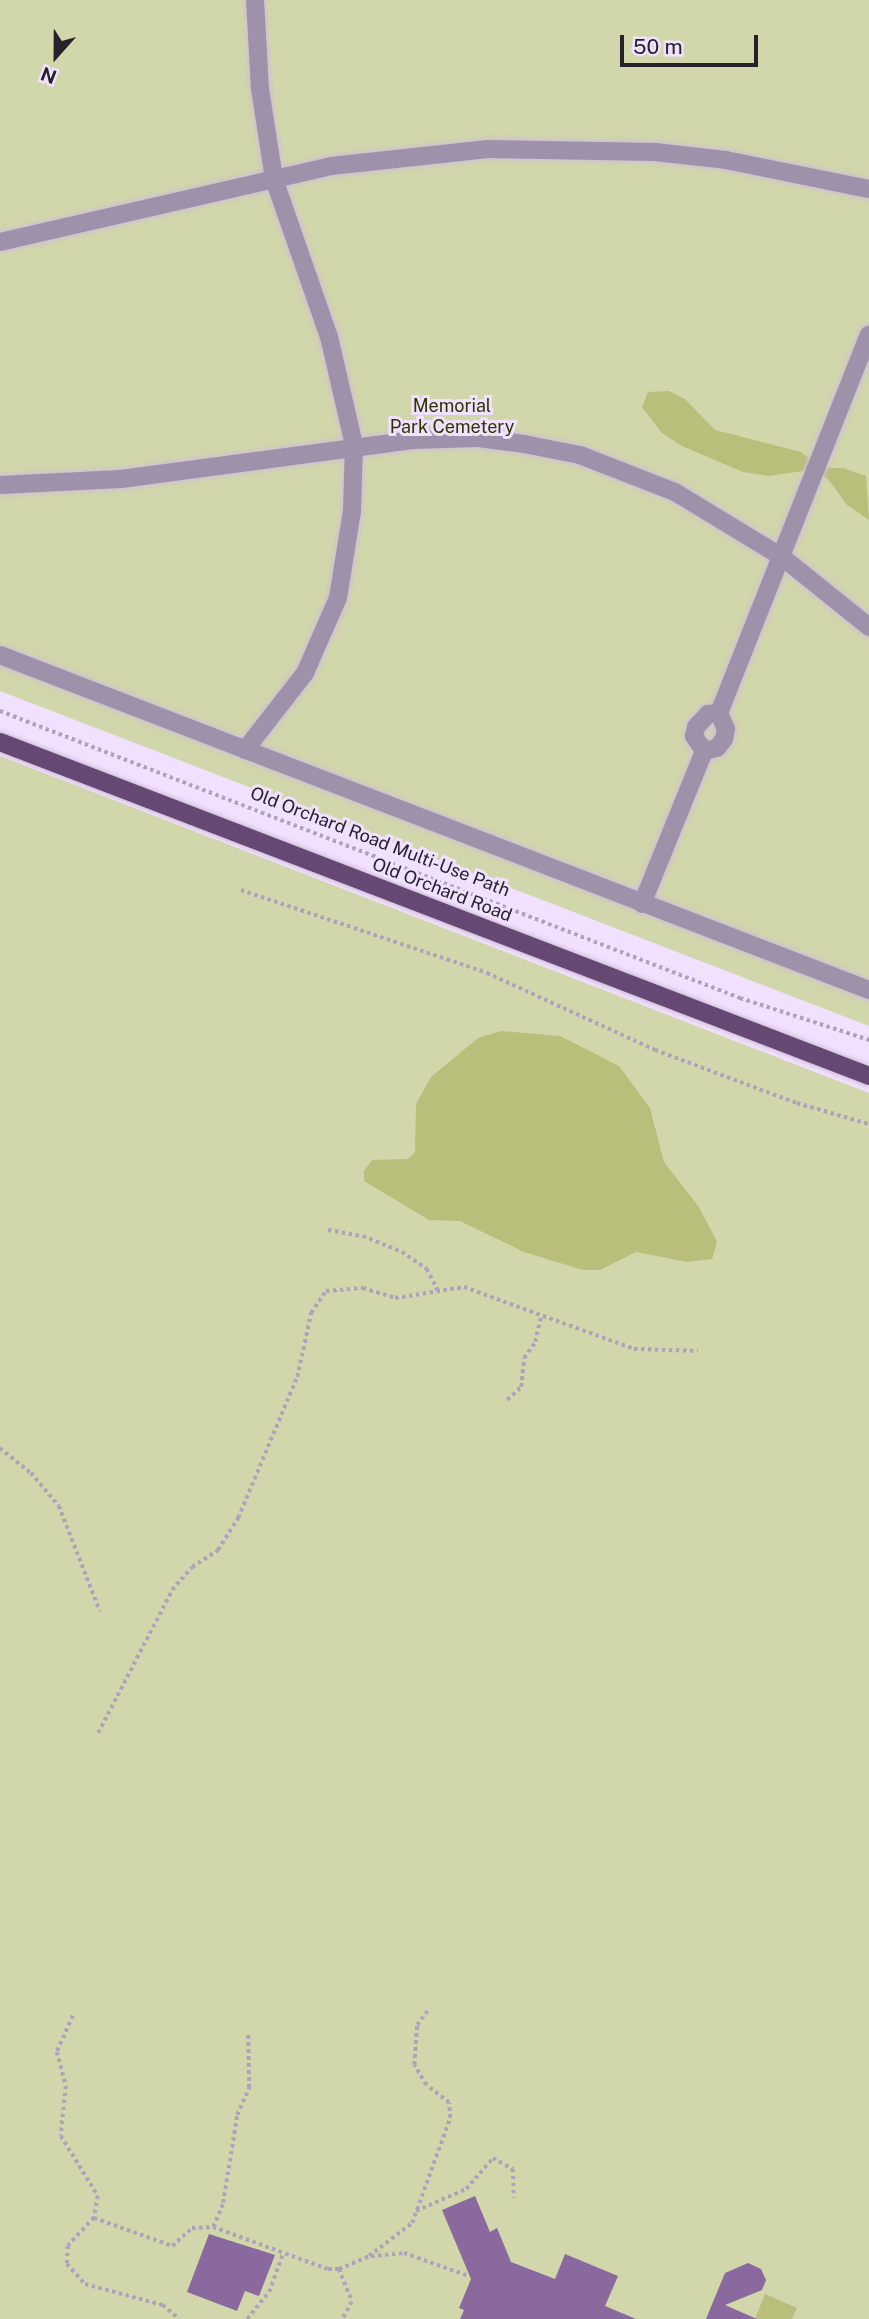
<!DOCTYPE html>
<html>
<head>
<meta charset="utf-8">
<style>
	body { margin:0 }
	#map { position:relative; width:869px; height:2319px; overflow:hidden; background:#f2e1fe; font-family:"Public Sans",sans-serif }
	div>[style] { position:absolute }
	.green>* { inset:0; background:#d2d6ab }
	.water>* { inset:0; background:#b9be7b }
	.building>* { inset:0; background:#8a699e }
	.path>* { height:3.5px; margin-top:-1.75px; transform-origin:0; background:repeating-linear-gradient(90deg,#afa2b9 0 3.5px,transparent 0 7px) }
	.roads { filter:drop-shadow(0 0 2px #cdbed8) drop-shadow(0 0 2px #cdbed8) }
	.minor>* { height:18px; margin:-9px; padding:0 9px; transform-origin:9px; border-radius:9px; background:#a091aa }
	.major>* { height:18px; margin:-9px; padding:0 9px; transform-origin:9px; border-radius:9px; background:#654974 }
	span { translate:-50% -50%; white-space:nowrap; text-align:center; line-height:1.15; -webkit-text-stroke:6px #f2e1fe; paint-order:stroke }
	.park-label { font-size:18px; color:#313300 }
	.street-label { font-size:18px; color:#27212b }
	.north { position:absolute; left:21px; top:21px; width:70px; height:70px; -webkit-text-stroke:5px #f2e1fe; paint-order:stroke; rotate:201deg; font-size:19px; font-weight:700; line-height:28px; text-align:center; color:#27212b }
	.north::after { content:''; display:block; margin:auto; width:24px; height:32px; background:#27212b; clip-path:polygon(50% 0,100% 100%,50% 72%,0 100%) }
	.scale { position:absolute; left:620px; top:35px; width:138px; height:32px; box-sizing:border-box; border:4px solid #27212b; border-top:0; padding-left:9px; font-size:21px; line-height:24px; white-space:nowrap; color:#27212b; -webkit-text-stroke:5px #f2e1fe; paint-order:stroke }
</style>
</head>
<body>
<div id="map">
	<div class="green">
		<div style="clip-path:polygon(0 0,869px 0,869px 1026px,0 691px)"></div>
		<div style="clip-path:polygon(0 756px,869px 1093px,869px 2319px,0 2319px)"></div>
	</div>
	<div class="water">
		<div style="clip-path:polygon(669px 391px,685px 399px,715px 430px,801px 452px,821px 468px,843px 468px,866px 476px,869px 520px,847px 505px,828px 479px,810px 470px,768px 476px,743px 472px,682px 446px,662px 433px,642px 407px,648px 392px)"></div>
		<div style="clip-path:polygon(501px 1031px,560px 1036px,619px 1066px,650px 1108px,664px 1162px,699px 1207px,717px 1242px,712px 1259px,687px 1262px,636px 1252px,600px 1270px,583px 1270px,524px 1252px,460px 1221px,429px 1220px,364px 1181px,364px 1171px,372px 1160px,408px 1159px,415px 1152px,416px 1104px,431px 1077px,478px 1038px)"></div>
		<div style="clip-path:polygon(765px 2294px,797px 2308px,792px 2319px,755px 2319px)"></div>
	</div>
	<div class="building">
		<div style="clip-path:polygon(475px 2196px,490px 2232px,497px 2228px,511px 2262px,555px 2279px,565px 2254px,618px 2276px,605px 2306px,636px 2319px,460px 2319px,464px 2310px,459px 2308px,471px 2279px,442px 2210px)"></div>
		<div style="clip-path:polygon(209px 2234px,275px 2255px,259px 2296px,245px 2291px,237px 2311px,187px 2292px)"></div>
		<div style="clip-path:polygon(748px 2263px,761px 2269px,766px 2280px,762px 2290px,725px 2305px,757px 2319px,706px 2319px,725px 2273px)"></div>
	</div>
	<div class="path">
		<div style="left:0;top:711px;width:794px;rotate:21.2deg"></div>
		<div style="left:740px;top:998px;width:136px;rotate:18deg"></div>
		<div style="left:241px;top:890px;width:260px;rotate:18.6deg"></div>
		<div style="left:487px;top:973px;width:185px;rotate:24.6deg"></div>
		<div style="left:655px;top:1050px;width:152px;rotate:20.5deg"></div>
		<div style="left:797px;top:1103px;width:75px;rotate:16.3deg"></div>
		<div style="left:328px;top:1230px;width:36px;rotate:10deg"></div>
		<div style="left:363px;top:1236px;width:42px;rotate:22.3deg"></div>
		<div style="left:402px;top:1252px;width:30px;rotate:34deg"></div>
		<div style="left:427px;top:1269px;width:27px;rotate:63deg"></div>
		<div style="left:507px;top:1400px;width:19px;rotate:-43deg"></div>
		<div style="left:521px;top:1387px;width:29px;rotate:-84deg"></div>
		<div style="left:524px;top:1358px;width:19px;rotate:-55deg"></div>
		<div style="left:535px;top:1342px;width:26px;rotate:-77deg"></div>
		<div style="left:0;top:1448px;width:40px;rotate:39deg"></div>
		<div style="left:31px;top:1473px;width:43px;rotate:49.7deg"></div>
		<div style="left:59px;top:1506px;width:113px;rotate:68.7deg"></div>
		<div style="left:98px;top:1733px;width:161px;rotate:-62.6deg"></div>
		<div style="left:172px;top:1590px;width:30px;rotate:-49deg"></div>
		<div style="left:192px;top:1567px;width:31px;rotate:-33deg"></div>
		<div style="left:218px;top:1550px;width:38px;rotate:-58deg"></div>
		<div style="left:238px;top:1518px;width:153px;rotate:-67.3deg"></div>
		<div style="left:297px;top:1377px;width:66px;rotate:-77.7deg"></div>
		<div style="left:311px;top:1313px;width:27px;rotate:-56deg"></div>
		<div style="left:326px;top:1291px;width:37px;rotate:-5deg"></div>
		<div style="left:363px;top:1288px;width:34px;rotate:17deg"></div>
		<div style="left:395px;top:1298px;width:70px;rotate:-9.1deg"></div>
		<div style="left:464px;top:1287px;width:181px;rotate:20deg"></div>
		<div style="left:634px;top:1349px;width:64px;rotate:1.8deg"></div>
		<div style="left:73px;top:2016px;width:39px;rotate:114deg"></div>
		<div style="left:57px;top:2052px;width:35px;rotate:75deg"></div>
		<div style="left:66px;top:2086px;width:50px;rotate:95.7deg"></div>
		<div style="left:61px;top:2136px;width:70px;rotate:58.3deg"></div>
		<div style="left:98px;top:2196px;width:22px;rotate:100deg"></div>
		<div style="left:94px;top:2218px;width:38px;rotate:133deg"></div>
		<div style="left:68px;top:2246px;width:18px;rotate:93deg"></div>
		<div style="left:67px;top:2264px;width:27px;rotate:48deg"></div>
		<div style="left:85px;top:2284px;width:81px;rotate:15.1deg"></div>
		<div style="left:163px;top:2305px;width:21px;rotate:41deg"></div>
		<div style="left:416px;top:2211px;width:55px;rotate:-23.7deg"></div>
		<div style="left:466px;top:2189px;width:41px;rotate:-48.9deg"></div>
		<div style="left:493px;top:2158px;width:23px;rotate:29deg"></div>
		<div style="left:513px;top:2169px;width:29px;rotate:88deg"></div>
		<div style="left:94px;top:2218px;width:83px;rotate:19.7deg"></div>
		<div style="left:172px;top:2246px;width:27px;rotate:-42deg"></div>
		<div style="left:192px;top:2228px;width:21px;rotate:-3deg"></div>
		<div style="left:213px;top:2227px;width:122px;rotate:20.1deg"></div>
		<div style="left:328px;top:2269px;width:11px"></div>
		<div style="left:339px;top:2269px;width:33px;rotate:-23deg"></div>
		<div style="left:369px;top:2256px;width:54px;rotate:-37.5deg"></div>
		<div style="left:412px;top:2223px;width:112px;rotate:-70.1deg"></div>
		<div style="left:450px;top:2118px;width:15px;rotate:-94deg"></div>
		<div style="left:449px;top:2103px;width:29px;rotate:-142deg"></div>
		<div style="left:426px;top:2085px;width:23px;rotate:-121deg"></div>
		<div style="left:414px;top:2065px;width:40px;rotate:-85.7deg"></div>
		<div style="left:417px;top:2025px;width:21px;rotate:-53deg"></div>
		<div style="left:213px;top:2227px;width:26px;rotate:-67deg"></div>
		<div style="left:223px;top:2203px;width:89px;rotate:-81deg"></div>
		<div style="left:237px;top:2115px;width:30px;rotate:-66deg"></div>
		<div style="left:249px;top:2088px;width:53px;rotate:-91.1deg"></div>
		<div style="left:371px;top:2256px;width:33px;rotate:-5deg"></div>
		<div style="left:404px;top:2253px;width:69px;rotate:19.5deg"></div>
		<div style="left:339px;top:2269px;width:35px;rotate:68deg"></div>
		<div style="left:352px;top:2302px;width:19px;rotate:118deg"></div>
		<div style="left:247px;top:2319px;width:35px;rotate:-51deg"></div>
		<div style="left:269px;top:2292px;width:41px;rotate:-70.3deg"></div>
	</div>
	<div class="roads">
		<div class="minor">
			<div style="left:0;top:242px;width:340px;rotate:-12.9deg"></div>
			<div style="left:331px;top:166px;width:158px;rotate:-6.2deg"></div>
			<div style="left:488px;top:149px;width:167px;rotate:1deg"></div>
			<div style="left:655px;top:152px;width:71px;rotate:6.4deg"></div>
			<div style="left:726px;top:160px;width:146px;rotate:11.5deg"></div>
			<div style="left:0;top:485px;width:121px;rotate:-2.8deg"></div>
			<div style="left:121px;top:479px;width:294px;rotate:-7.6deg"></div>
			<div style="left:412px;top:440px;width:67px;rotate:-1.7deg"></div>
			<div style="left:479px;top:438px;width:45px;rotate:7.6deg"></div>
			<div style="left:524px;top:444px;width:57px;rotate:11.1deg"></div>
			<div style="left:580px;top:455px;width:102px;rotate:21.3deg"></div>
			<div style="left:675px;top:492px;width:125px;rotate:31.3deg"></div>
			<div style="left:782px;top:557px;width:112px;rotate:38.8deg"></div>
			<div style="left:0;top:655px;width:931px;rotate:21.08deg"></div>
			<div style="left:245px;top:750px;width:98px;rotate:-52.1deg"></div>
			<div style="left:305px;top:673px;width:82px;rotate:-66.3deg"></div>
			<div style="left:338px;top:598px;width:88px;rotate:-80.9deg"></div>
			<div style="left:352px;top:511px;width:66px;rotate:-88.3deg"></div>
			<div style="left:354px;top:445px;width:111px;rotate:-103deg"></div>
			<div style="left:329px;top:337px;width:167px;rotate:-109.2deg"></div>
			<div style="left:274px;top:179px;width:91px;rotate:-98.8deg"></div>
			<div style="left:260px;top:89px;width:89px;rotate:-93.2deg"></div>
			<div style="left:704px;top:751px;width:13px;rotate:-13deg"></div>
			<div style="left:717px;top:748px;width:11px;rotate:-52deg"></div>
			<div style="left:724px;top:739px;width:10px;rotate:-79deg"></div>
			<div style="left:726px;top:729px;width:17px;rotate:-114deg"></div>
			<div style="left:642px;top:904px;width:165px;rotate:-67.9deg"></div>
			<div style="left:704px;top:751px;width:18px;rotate:-124deg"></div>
			<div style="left:694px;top:736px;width:9px;rotate:-77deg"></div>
			<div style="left:696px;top:727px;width:18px;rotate:-47deg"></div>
			<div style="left:708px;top:714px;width:11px;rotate:-5deg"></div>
			<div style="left:719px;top:713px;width:407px;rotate:-68.4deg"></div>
		</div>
		<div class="major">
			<div style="left:0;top:742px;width:931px;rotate:21.02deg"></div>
		</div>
	</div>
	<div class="park-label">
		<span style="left:452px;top:417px">Memorial<br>Park Cemetery</span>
	</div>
	<div class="street-label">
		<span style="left:380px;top:842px;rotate:21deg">Old Orchard Road Multi-Use Path</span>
		<span style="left:442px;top:890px;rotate:21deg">Old Orchard Road</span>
	</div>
	<div class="north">N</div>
	<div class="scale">50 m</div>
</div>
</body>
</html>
